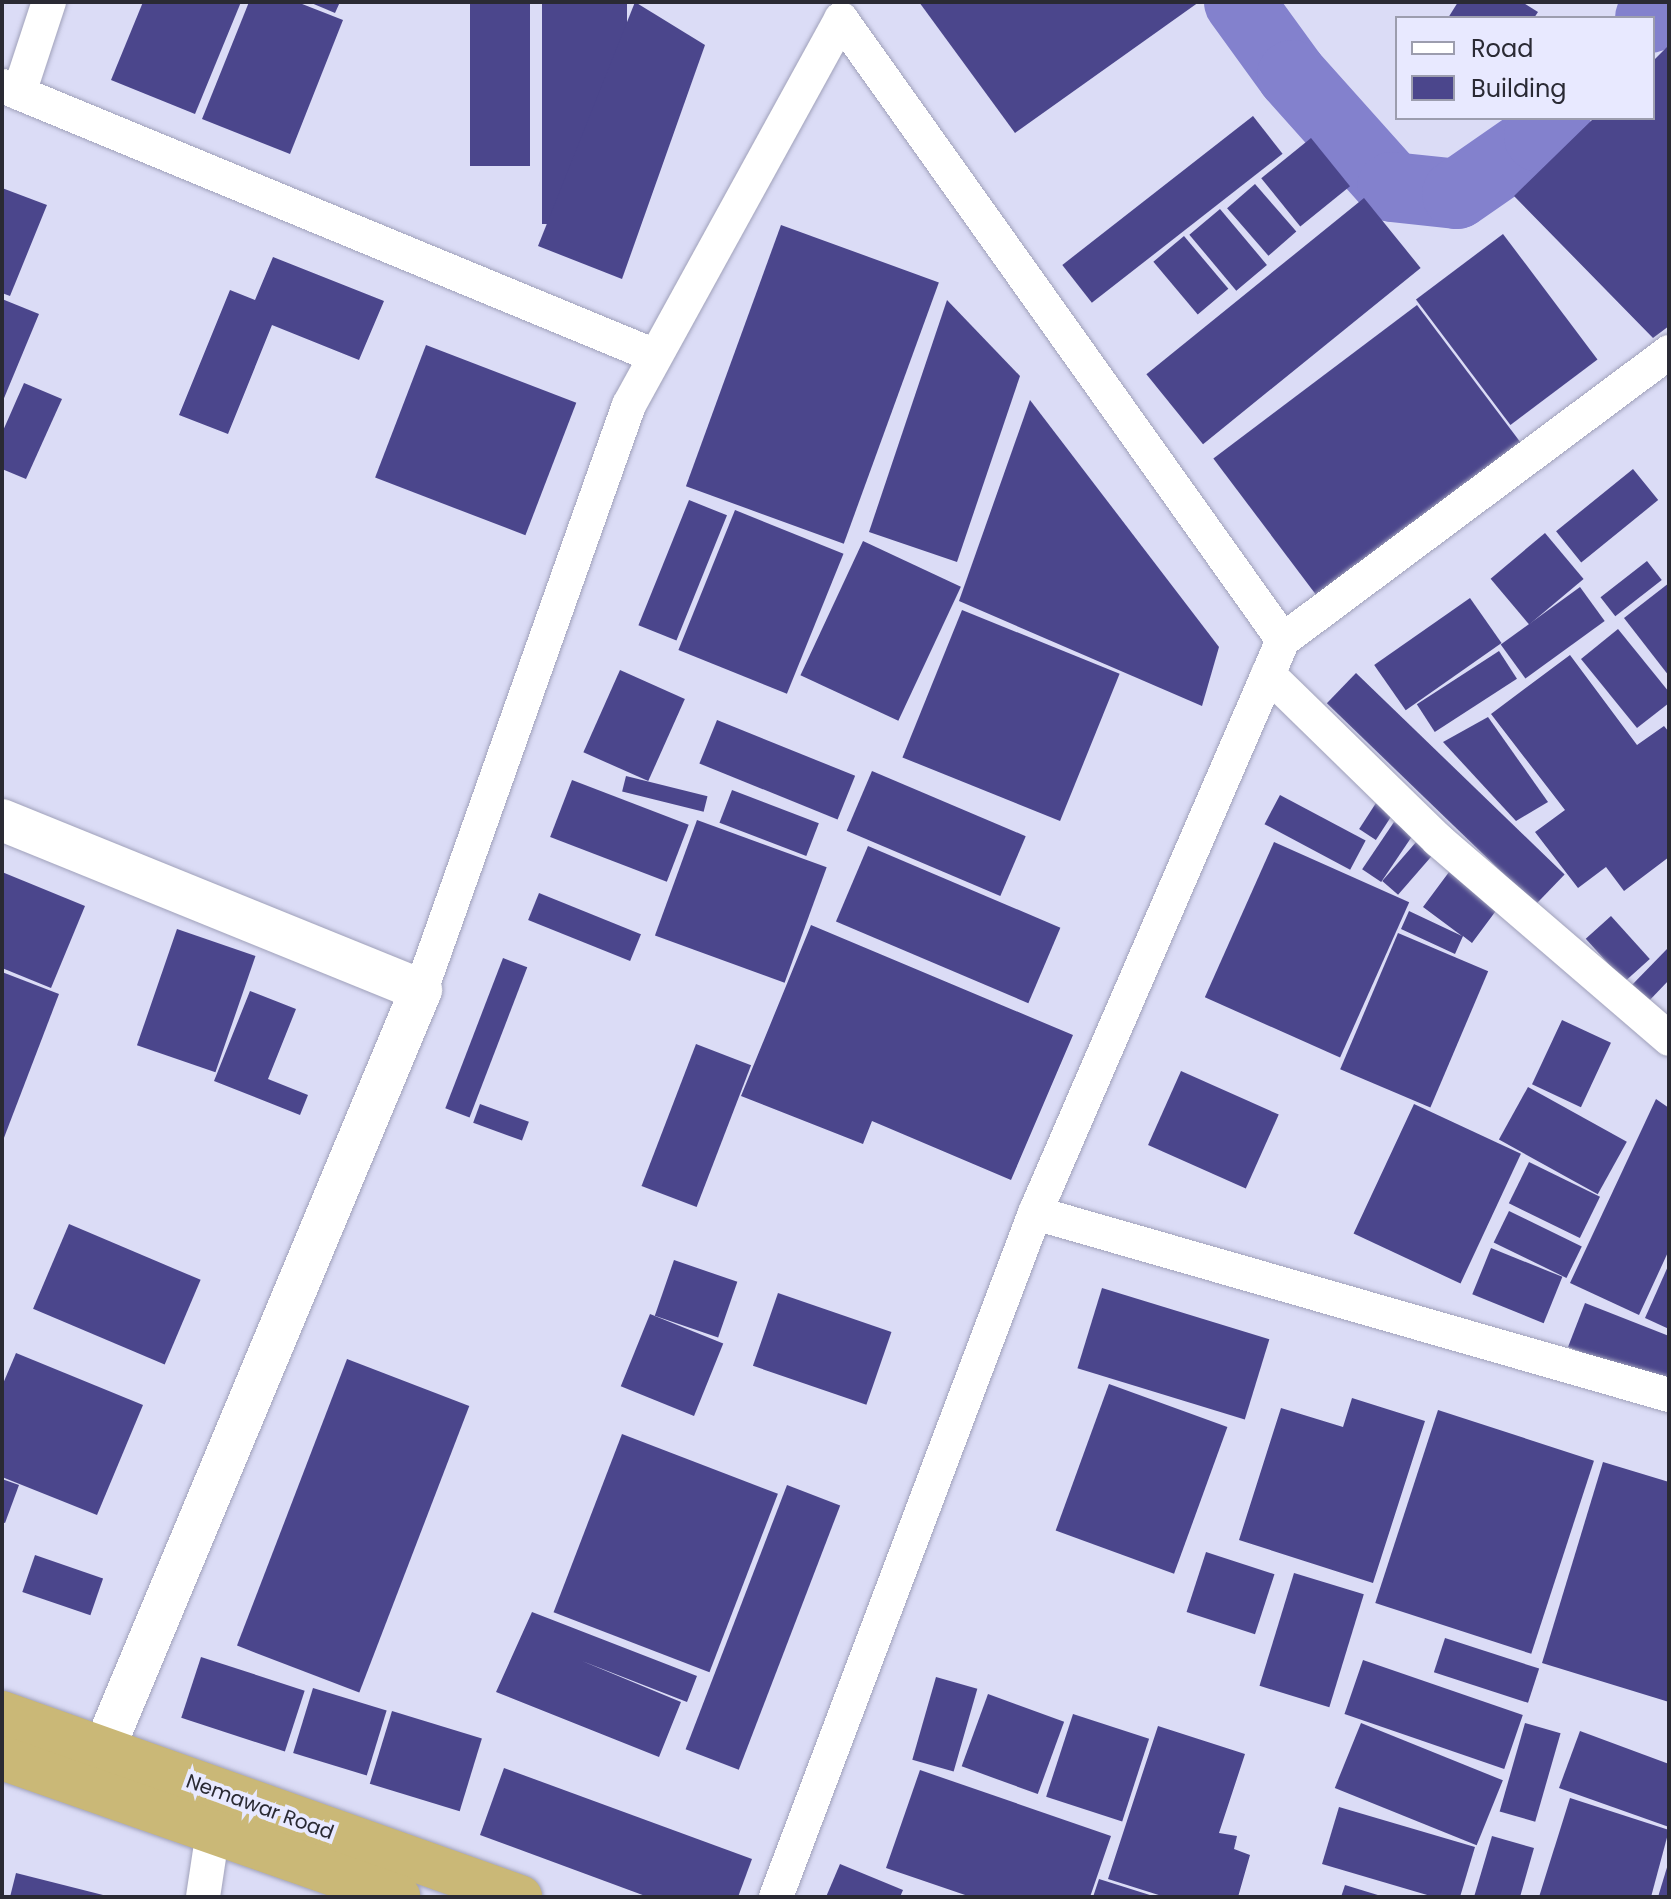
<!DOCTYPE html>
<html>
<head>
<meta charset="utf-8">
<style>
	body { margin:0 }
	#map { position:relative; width:1671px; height:1899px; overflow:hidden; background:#dbdcf6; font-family:Poppins,sans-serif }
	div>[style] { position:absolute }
	.river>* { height:70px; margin:-35px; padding:0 35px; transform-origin:35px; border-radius:35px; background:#8381cd }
	.building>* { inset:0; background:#4b468c; transform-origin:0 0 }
	.roads { filter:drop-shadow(0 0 2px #a0a1ba) drop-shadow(0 0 2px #a0a1ba) }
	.minor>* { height:34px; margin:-17px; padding:0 17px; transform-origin:17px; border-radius:17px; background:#fff }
	.tertiary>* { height:42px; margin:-21px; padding:0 21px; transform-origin:21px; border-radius:21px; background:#fff }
	.trunk>* { height:44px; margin:-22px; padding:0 22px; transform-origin:22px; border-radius:22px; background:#cab877 }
	span { translate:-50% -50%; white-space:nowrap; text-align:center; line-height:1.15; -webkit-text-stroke:8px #e8e9ff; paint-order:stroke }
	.street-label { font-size:20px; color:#2a2a34 }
	.frame { position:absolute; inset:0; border:4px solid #2a2a34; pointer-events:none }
	.legend { position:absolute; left:1395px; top:16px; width:260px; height:104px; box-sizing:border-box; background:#e8e9ff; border:2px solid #9c9dae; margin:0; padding:10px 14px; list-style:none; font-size:24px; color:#2a2a34 }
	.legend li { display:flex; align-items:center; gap:16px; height:40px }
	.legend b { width:40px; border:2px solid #9c9dae }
</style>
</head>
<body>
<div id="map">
	<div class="river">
		<div style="left:1239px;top:2px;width:90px;rotate:54deg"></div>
		<div style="left:1292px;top:75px;width:150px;rotate:48.2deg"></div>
		<div style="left:1392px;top:187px;width:65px;rotate:6.1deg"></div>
		<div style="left:1457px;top:194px;width:100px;rotate:-34.8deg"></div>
		<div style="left:1539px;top:137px;width:25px;rotate:-48deg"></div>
		<div style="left:1650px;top:18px;width:23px;rotate:-45deg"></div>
	</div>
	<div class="building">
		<div style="clip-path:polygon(143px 2px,241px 2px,195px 114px,111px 80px)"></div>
		<div style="clip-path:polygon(249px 2px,297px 2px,343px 20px,290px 154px,202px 119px)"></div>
		<div style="clip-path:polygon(309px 2px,340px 2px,335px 13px)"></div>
		<div style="left:470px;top:2px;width:60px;height:164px"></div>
		<div style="left:542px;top:2px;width:85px;height:222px"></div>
		<div style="clip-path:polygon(635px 2px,705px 45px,622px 279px,538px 246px)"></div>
		<div style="clip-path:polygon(919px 2px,1199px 2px,1015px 133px)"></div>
		<div style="clip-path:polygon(1458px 2px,1522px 2px,1538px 12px,1534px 18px,1448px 18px)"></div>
		<div style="clip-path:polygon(1669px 45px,1669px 326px,1653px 338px,1514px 196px,1594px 118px,1653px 118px,1653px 61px)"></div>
		<div style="left:1253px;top:116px;width:48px;height:242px;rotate:52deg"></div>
		<div style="left:1311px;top:138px;width:62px;height:64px;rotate:51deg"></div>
		<div style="left:1255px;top:184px;width:63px;height:37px;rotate:49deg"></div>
		<div style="clip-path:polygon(2px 188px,47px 205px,10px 296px,2px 293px)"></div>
		<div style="left:1364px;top:198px;width:90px;height:280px;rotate:51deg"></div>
		<div style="left:1220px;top:209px;width:73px;height:40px;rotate:50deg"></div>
		<div style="left:781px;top:225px;width:168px;height:278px;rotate:20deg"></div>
		<div style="left:1503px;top:234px;width:157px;height:109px;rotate:53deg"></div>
		<div style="left:1184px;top:236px;width:69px;height:40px;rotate:50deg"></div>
		<div style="clip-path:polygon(273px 257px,384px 301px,359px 360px,272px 325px,228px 434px,179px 415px,230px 290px,255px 300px)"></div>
		<div style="clip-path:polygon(2px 299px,39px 314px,2px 403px)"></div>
		<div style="clip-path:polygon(947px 300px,1020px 376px,957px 562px,869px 532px)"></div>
		<div style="left:1417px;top:305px;width:174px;height:255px;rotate:53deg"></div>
		<div style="left:426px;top:345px;width:161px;height:142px;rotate:21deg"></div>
		<div style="clip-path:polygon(24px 383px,62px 399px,26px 479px,2px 469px,2px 433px)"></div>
		<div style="clip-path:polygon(1030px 400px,1219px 647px,1202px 706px,959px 601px)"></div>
		<div style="left:1633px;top:469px;width:40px;height:99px;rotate:51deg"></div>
		<div style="left:689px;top:500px;width:41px;height:135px;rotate:22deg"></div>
		<div style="left:735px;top:510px;width:117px;height:151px;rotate:22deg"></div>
		<div style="left:1545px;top:533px;width:60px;height:71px;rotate:50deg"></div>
		<div style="left:863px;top:541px;width:108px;height:148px;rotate:25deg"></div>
		<div style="left:1647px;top:561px;width:24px;height:59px;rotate:52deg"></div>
		<div style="clip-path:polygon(1669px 583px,1669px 676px,1624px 618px)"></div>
		<div style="left:1580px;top:587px;width:42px;height:98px;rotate:54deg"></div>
		<div style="left:1470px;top:598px;width:55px;height:117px;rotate:55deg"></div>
		<div style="left:962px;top:610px;width:170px;height:159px;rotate:22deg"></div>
		<div style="clip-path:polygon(1618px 629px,1669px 692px,1669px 703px,1637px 728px,1581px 659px)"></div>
		<div style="left:1499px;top:651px;width:33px;height:98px;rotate:57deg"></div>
		<div style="clip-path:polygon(1570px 655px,1637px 745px,1664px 726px,1669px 732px,1669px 857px,1624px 891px,1606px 867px,1578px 888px,1535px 832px,1565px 810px,1491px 714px)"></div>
		<div style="left:620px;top:670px;width:71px;height:90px;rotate:24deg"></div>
		<div style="left:1356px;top:673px;width:290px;height:42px;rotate:44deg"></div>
		<div style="clip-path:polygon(1488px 717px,1548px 802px,1516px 821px,1443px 742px)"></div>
		<div style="left:717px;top:720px;width:149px;height:47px;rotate:22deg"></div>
		<div style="left:872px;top:771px;width:167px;height:65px;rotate:23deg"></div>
		<div style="left:626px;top:776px;width:84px;height:16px;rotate:14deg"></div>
		<div style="left:572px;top:780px;width:125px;height:61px;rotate:21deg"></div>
		<div style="left:732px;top:790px;width:93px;height:35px;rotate:21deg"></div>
		<div style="left:1280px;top:795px;width:97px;height:33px;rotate:28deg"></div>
		<div style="left:1376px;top:803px;width:20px;height:31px;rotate:33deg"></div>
		<div style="left:697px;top:820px;width:138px;height:123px;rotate:20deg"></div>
		<div style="left:1394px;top:822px;width:23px;height:57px;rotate:34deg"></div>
		<div style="left:1417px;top:841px;width:21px;height:53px;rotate:41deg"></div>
		<div style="left:1274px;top:842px;width:148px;height:170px;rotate:24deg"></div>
		<div style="left:868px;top:846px;width:209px;height:82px;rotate:23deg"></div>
		<div style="clip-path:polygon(2px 872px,85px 906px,51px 988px,2px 968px)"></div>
		<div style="clip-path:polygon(1449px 872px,1498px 908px,1472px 943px,1463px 936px,1455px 954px,1401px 929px,1409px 911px,1462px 936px,1423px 907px)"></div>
		<div style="left:539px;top:893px;width:110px;height:29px;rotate:22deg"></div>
		<div style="left:1611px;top:916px;width:58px;height:34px;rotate:48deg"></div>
		<div style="clip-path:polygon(811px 925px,1073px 1035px,1011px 1180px,872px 1121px,863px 1144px,741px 1096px)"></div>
		<div style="left:177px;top:929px;width:83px;height:123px;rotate:19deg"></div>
		<div style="left:1398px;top:933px;width:98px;height:148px;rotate:23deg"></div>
		<div style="clip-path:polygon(1667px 949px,1669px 980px,1646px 1004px,1629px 988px)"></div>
		<div style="left:503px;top:958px;width:26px;height:161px;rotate:21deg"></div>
		<div style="clip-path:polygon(2px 972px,59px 994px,2px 1143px)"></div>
		<div style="clip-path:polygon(250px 991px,296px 1009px,268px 1079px,308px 1095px,300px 1115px,214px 1081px)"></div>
		<div style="left:1562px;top:1020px;width:54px;height:71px;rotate:25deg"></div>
		<div style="left:696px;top:1044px;width:59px;height:152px;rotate:21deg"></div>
		<div style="left:1181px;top:1071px;width:107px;height:81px;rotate:24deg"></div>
		<div style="left:1528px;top:1087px;width:113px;height:60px;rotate:29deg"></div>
		<div style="clip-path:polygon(1656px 1099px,1669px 1108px,1669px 1250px,1639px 1315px,1570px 1283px)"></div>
		<div style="left:480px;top:1104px;width:52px;height:20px;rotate:20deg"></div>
		<div style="left:1414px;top:1104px;width:118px;height:143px;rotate:25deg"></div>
		<div style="left:1529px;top:1162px;width:79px;height:46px;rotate:26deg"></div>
		<div style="left:1509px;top:1211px;width:81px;height:35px;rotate:26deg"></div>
		<div style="left:69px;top:1224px;width:143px;height:92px;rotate:23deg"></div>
		<div style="left:1491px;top:1248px;width:77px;height:50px;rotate:22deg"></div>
		<div style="left:674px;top:1260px;width:67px;height:59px;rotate:19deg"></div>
		<div style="clip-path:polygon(1669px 1264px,1669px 1329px,1645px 1318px)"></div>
		<div style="left:1102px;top:1288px;width:175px;height:84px;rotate:17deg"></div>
		<div style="left:778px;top:1293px;width:120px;height:77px;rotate:19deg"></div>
		<div style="clip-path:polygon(1585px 1303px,1669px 1336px,1669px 1386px,1568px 1347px)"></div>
		<div style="left:650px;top:1314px;width:79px;height:78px;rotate:22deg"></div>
		<div style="clip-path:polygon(16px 1353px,143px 1405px,97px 1515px,2px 1477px,2px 1386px)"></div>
		<div style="left:347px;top:1359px;width:131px;height:307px;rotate:21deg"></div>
		<div style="left:1109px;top:1384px;width:126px;height:156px;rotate:20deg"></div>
		<div style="clip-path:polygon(1352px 1398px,1425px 1421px,1373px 1583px,1239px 1540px,1281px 1408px,1343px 1427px)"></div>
		<div style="left:1438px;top:1410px;width:164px;height:203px;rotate:18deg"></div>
		<div style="left:622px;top:1434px;width:167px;height:191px;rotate:21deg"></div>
		<div style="clip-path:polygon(1603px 1462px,1669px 1482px,1669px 1702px,1542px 1663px)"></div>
		<div style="clip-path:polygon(2px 1479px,19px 1485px,5px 1523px,2px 1522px)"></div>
		<div style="left:787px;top:1485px;width:57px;height:283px;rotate:21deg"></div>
		<div style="left:1206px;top:1552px;width:72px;height:63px;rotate:18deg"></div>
		<div style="left:35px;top:1555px;width:72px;height:39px;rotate:19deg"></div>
		<div style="left:1294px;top:1573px;width:73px;height:118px;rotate:17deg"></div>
		<div style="clip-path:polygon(532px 1612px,697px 1676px,687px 1702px,582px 1661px,681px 1702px,659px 1757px,496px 1692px)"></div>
		<div style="left:1445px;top:1638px;width:99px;height:36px;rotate:18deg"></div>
		<div style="left:201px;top:1657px;width:109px;height:64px;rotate:18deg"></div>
		<div style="left:1363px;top:1660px;width:169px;height:57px;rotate:19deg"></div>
		<div style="left:936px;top:1677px;width:43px;height:86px;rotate:16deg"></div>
		<div style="left:313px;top:1688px;width:77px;height:68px;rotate:17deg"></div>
		<div style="left:988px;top:1694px;width:81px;height:77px;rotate:20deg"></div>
		<div style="left:392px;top:1711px;width:94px;height:76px;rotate:17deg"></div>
		<div style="left:1073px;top:1714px;width:80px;height:87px;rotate:18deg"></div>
		<div style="left:1361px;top:1723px;width:153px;height:70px;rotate:22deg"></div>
		<div style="left:1525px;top:1723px;width:37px;height:92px;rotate:16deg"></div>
		<div style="clip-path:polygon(1158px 1726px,1245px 1754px,1219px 1833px,1237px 1836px,1234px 1849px,1250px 1855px,1238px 1897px,1165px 1897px,1108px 1879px)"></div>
		<div style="clip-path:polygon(1580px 1731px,1669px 1764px,1669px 1827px,1559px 1788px)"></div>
		<div style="clip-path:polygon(504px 1768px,752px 1859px,738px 1897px,648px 1897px,480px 1835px)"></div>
		<div style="clip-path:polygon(920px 1770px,1111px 1836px,1090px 1897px,971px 1897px,886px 1868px)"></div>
		<div style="clip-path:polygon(1570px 1798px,1669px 1830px,1651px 1897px,1539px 1897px)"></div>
		<div style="clip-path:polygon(1339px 1807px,1475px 1847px,1460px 1897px,1434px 1897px,1322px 1864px)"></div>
		<div style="clip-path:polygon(1492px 1836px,1534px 1848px,1520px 1897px,1474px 1897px)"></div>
		<div style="clip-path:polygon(840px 1864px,903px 1890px,900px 1897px,826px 1897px)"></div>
		<div style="clip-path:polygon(1668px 1864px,1669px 1897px,1658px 1897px)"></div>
		<div style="clip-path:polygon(16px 1873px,107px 1896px,107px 1897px,10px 1897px)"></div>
		<div style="clip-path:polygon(1099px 1879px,1153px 1896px,1153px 1897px,1093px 1897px)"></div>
		<div style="clip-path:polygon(1345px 1885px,1381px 1896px,1381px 1897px,1341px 1897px)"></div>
	</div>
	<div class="roads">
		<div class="minor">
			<div style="left:2px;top:86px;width:707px;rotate:22.46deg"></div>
			<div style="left:19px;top:93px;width:96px;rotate:-71.8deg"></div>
			<div style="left:1268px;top:674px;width:238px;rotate:44.3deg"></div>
			<div style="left:1438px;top:840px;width:305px;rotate:40.7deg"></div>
			<div style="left:421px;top:990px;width:621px;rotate:-70.43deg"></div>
			<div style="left:629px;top:405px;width:440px;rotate:-61.2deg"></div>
			<div style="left:841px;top:19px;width:762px;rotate:54.56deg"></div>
			<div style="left:1035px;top:1213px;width:660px;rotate:16.02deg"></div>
			<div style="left:203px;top:1897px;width:67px;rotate:-81.4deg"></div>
			<div style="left:776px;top:1897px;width:731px;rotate:-69.26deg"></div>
			<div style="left:1035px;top:1213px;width:624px;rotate:-66.6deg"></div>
			<div style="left:1283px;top:640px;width:482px;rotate:-36.7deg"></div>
		</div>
		<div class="tertiary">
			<div style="left:2px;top:820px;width:452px;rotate:22.1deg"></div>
			<div style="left:421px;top:990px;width:858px;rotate:112.68deg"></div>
		</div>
		<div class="trunk">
			<div style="left:2px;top:1713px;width:550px;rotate:19.56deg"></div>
			<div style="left:2px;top:1758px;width:420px;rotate:19.3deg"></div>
		</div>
	</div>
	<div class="street-label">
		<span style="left:260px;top:1807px;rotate:20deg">Nemawar Road</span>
	</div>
	<div class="frame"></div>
	<ul class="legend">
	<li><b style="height:10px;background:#fff"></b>Road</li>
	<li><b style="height:22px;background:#4b468c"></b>Building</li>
	</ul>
</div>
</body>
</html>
